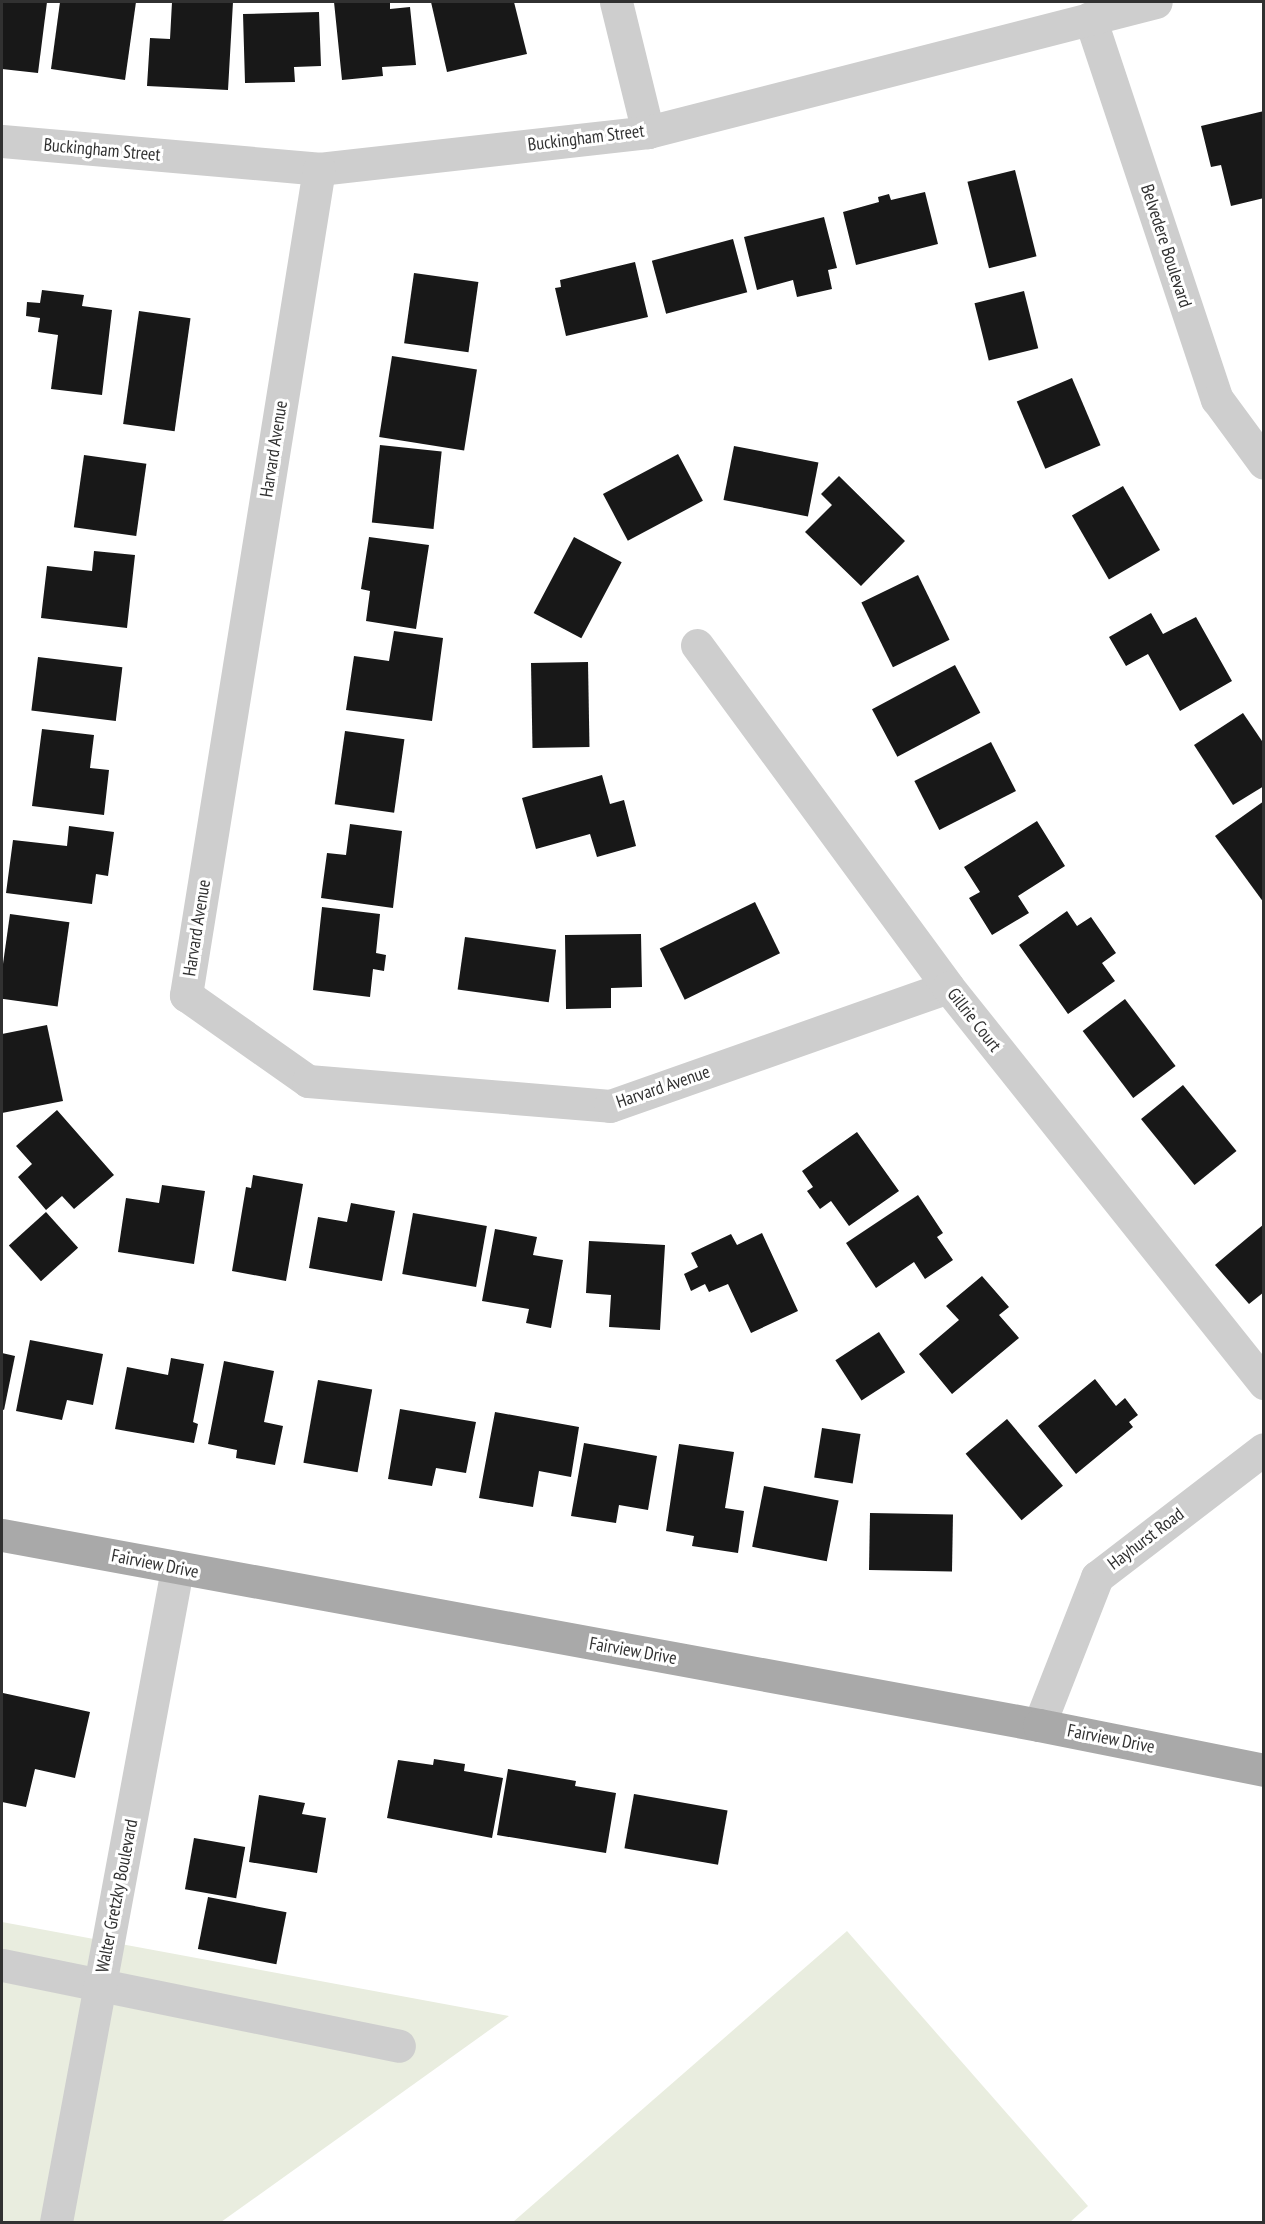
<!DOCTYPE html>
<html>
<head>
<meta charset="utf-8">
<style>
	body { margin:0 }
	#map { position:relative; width:1265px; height:2224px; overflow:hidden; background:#fff; font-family:"PT Sans Narrow",sans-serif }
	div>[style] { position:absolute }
	.green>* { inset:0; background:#e9eddf }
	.building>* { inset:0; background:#181818; transform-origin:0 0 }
	.minor>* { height:33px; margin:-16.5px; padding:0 16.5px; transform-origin:16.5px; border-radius:16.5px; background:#cecece }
	.major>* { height:33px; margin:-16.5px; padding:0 16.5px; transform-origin:16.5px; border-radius:16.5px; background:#a9a9a9 }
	span { translate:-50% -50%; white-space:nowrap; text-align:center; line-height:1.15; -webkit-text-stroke:6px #fff; paint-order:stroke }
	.street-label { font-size:18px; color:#313131 }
	.frame { position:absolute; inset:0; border:3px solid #313131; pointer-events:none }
</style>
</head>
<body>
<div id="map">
	<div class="green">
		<div style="clip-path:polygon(2px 1922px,509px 2016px,221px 2222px,2px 2222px)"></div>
		<div style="clip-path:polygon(847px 1931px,1088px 2206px,1070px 2222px,513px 2222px)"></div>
	</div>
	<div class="building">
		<div style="clip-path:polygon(2px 2px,47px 2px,38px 73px,2px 69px)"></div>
		<div style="clip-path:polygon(60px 2px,136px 2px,125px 80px,51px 69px)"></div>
		<div style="clip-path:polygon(172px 2px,233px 2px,228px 90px,147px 86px,150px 38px,170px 39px)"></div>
		<div style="clip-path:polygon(334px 2px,390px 2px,390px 9px,410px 7px,416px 65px,382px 67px,383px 76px,342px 80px)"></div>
		<div style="clip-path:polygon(431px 2px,514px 2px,527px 54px,447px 72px)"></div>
		<div style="clip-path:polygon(319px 12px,321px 66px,294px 67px,295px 82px,245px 83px,243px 14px)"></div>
		<div style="clip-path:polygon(1264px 111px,1264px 198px,1231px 206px,1221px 165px,1211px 167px,1201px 126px)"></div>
		<div style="left:1015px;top:170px;width:89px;height:49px;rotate:76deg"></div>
		<div style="clip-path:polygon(925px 192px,938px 244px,856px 265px,843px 212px,879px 202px,878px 197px,889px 194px,891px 200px)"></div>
		<div style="clip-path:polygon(824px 217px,837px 268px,828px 270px,832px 289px,797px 297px,793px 280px,757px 290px,744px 237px)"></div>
		<div style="left:733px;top:239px;width:55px;height:84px;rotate:75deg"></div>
		<div style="clip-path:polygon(635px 262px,648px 317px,566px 336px,555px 288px,561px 287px,560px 280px)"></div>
		<div style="left:414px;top:273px;width:65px;height:71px;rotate:8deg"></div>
		<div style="clip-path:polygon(42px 290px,84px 295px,82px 306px,112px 310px,102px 395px,51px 389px,58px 335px,38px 332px,40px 318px,26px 316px,27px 302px,40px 303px)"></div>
		<div style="left:1024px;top:291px;width:59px;height:51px;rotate:76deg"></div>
		<div style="left:139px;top:311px;width:52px;height:114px;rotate:8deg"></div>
		<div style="left:392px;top:356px;width:86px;height:82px;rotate:9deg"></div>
		<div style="left:1072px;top:378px;width:73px;height:60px;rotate:67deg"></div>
		<div style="left:380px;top:445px;width:62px;height:78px;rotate:6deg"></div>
		<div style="left:734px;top:446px;width:86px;height:55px;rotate:11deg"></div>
		<div style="left:678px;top:454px;width:53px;height:85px;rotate:62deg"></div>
		<div style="left:84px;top:455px;width:63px;height:73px;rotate:8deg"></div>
		<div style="clip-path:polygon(839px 476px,905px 541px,861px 586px,805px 532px,832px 505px,821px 494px)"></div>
		<div style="left:1123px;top:486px;width:74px;height:59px;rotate:60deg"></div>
		<div style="clip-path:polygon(369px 537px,429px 545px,416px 629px,366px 621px,370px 591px,361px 589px)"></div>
		<div style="left:574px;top:537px;width:54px;height:86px;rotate:28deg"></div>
		<div style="clip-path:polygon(94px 551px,135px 555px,127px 628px,41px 618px,47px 566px,92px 571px)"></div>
		<div style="left:918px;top:575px;width:72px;height:63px;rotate:64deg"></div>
		<div style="clip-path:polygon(1151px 613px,1163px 634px,1196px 617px,1232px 681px,1180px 711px,1148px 654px,1126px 666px,1109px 637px)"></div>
		<div style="clip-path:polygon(394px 631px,443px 638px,432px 721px,346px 710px,354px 656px,389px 661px)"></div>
		<div style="left:38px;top:657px;width:85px;height:54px;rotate:7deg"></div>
		<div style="left:588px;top:662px;width:85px;height:57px;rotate:89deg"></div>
		<div style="left:955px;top:665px;width:54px;height:94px;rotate:62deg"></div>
		<div style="clip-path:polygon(1243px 713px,1264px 744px,1264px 786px,1233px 805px,1194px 745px)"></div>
		<div style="clip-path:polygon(42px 729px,94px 735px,90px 768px,109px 770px,104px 815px,32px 806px)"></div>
		<div style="left:345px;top:731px;width:60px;height:74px;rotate:8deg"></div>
		<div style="left:991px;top:742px;width:55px;height:86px;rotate:63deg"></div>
		<div style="clip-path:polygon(602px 775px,610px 804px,624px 800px,636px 846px,597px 857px,590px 834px,536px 849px,522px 798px)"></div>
		<div style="clip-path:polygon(1264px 801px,1264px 903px,1215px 836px)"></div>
		<div style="clip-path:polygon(1037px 821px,1065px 866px,1018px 896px,1029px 913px,992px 935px,969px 898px,980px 892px,964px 867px)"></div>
		<div style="clip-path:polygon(350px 824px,402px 831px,393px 908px,321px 898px,327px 853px,346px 855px)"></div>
		<div style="clip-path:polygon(69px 826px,114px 832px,108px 876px,96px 874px,92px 904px,6px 893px,13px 840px,67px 846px)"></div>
		<div style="left:755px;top:902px;width:57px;height:106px;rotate:64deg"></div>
		<div style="clip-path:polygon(322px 907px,380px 914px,376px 953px,386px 955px,384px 971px,373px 969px,370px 997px,313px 990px)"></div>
		<div style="clip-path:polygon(1067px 911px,1077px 926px,1091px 917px,1116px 953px,1102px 963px,1115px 981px,1068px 1014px,1019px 945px)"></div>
		<div style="left:10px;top:914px;width:60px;height:85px;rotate:8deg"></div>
		<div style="clip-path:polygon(641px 934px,642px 987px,611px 988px,611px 1008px,566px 1009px,565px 935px)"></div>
		<div style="left:465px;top:937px;width:92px;height:53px;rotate:8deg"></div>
		<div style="left:1125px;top:999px;width:84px;height:53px;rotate:53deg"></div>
		<div style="clip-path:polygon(47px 1025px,63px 1101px,2px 1113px,2px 1034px)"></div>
		<div style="left:1183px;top:1085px;width:85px;height:54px;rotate:51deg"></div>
		<div style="clip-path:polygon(57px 1110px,114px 1175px,74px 1209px,62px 1196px,46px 1210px,18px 1177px,32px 1164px,16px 1146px)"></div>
		<div style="clip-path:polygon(857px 1132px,899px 1191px,849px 1226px,831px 1201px,820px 1209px,807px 1191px,813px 1187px,802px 1171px)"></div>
		<div style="clip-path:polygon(253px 1175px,303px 1184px,286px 1281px,232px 1271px,246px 1187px,251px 1188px)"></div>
		<div style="clip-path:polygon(162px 1185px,205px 1191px,194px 1264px,118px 1252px,126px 1198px,159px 1203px)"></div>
		<div style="clip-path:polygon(918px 1195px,943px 1233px,937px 1237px,953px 1260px,925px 1279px,914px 1262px,876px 1288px,846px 1243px)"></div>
		<div style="clip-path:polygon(351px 1203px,395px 1211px,382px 1281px,309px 1268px,318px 1217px,347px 1222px)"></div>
		<div style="left:46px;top:1212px;width:48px;height:50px;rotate:48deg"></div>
		<div style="left:413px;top:1213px;width:75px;height:62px;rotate:10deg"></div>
		<div style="clip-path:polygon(1264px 1224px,1264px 1292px,1249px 1304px,1215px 1265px)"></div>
		<div style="clip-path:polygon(495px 1229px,537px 1237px,533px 1255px,563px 1260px,551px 1328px,526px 1323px,529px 1309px,482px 1301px)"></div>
		<div style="clip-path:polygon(762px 1233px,798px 1311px,751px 1333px,728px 1284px,709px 1292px,705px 1284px,691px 1291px,684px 1274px,698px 1267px,691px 1253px,731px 1234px,737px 1245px)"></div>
		<div style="clip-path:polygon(589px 1241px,665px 1245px,660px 1330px,609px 1327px,611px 1295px,586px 1293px)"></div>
		<div style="clip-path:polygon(982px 1276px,1009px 1307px,999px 1315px,1019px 1338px,952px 1394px,919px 1354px,959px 1320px,946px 1306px)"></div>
		<div style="left:879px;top:1332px;width:48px;height:52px;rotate:57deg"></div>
		<div style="clip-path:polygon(30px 1340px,103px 1354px,93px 1405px,67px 1400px,62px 1420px,16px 1411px)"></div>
		<div style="clip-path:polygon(2px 1353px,15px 1356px,4px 1410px,2px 1409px)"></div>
		<div style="clip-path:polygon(171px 1358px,204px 1364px,193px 1422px,198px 1424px,194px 1443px,115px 1429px,127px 1367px,168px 1375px)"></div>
		<div style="clip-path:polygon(224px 1361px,274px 1371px,264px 1422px,283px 1426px,275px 1465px,236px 1458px,237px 1450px,208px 1444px)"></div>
		<div style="clip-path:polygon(1095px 1379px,1116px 1406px,1125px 1398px,1138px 1415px,1129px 1422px,1133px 1427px,1076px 1474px,1038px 1426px)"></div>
		<div style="left:318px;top:1380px;width:55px;height:84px;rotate:10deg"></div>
		<div style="clip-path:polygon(400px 1409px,476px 1422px,466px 1473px,436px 1468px,432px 1486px,388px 1479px)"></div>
		<div style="clip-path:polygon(495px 1412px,579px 1427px,571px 1477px,539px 1471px,533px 1507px,479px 1498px)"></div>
		<div style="left:1007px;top:1419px;width:87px;height:54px;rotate:50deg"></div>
		<div style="left:822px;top:1428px;width:39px;height:50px;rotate:9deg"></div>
		<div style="clip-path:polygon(584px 1443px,657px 1456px,648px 1510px,619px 1505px,616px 1523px,571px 1516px)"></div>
		<div style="clip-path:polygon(679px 1444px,734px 1452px,725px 1508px,744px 1511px,738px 1553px,692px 1546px,694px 1536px,666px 1531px)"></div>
		<div style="left:764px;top:1486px;width:76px;height:62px;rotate:11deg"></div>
		<div style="left:870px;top:1513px;width:83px;height:57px;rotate:1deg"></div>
		<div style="clip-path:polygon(3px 1693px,90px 1712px,75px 1778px,35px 1769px,26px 1807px,2px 1802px)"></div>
		<div style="clip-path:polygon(434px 1759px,465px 1764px,464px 1771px,503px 1778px,492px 1838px,387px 1818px,398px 1760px,433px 1765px)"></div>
		<div style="clip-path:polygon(508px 1769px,576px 1781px,575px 1786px,616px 1793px,606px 1853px,497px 1835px)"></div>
		<div style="left:634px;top:1794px;width:95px;height:55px;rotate:10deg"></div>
		<div style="clip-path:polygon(259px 1795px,305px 1803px,302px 1814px,326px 1818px,317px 1873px,249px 1862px)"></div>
		<div style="left:194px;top:1838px;width:52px;height:52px;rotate:10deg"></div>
		<div style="left:208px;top:1897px;width:80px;height:53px;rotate:11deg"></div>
	</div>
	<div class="minor">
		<div style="left:616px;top:2px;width:134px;rotate:76.2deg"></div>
		<div style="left:1090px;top:18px;width:402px;rotate:71.6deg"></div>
		<div style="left:1217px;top:399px;width:79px;rotate:53.7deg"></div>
		<div style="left:2px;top:141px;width:318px;rotate:5deg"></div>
		<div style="left:319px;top:169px;width:331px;rotate:-6.4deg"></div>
		<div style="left:648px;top:132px;width:524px;rotate:-14.35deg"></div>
		<div style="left:319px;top:169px;width:837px;rotate:99.15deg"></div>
		<div style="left:186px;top:995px;width:149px;rotate:35.2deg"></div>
		<div style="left:308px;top:1081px;width:303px;rotate:4.7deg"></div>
		<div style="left:610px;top:1106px;width:358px;rotate:-19.4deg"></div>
		<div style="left:697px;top:645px;width:424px;rotate:53.7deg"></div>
		<div style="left:948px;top:987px;width:507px;rotate:51.41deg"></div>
		<div style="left:1039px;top:1725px;width:159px;rotate:-68.6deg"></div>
		<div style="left:1097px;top:1577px;width:210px;rotate:-37.5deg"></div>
		<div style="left:2px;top:1965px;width:405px;rotate:11.5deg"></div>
		<div style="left:56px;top:2222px;width:664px;rotate:-79.5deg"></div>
	</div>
	<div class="major">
		<div style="left:2px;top:1535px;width:1054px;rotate:10.38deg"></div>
		<div style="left:1039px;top:1725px;width:229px;rotate:11.3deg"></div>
	</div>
	<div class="street-label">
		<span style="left:586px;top:138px;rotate:-7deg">Buckingham Street</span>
		<span style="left:102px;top:150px;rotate:5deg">Buckingham Street</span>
		<span style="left:1166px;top:246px;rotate:72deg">Belvedere Boulevard</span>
		<span style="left:274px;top:449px;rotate:-81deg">Harvard Avenue</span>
		<span style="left:197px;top:928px;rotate:-81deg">Harvard Avenue</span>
		<span style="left:974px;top:1020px;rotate:52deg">Gillrie Court</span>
		<span style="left:663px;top:1087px;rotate:-19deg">Harvard Avenue</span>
		<span style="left:1146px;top:1539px;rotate:-37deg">Hayhurst Road</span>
		<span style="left:155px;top:1564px;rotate:11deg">Fairview Drive</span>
		<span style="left:633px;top:1651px;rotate:10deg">Fairview Drive</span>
		<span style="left:1111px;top:1739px;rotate:11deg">Fairview Drive</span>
		<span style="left:117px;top:1896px;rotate:-79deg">Walter Gretzky Boulevard</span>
	</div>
	<div class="frame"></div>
</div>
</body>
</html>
